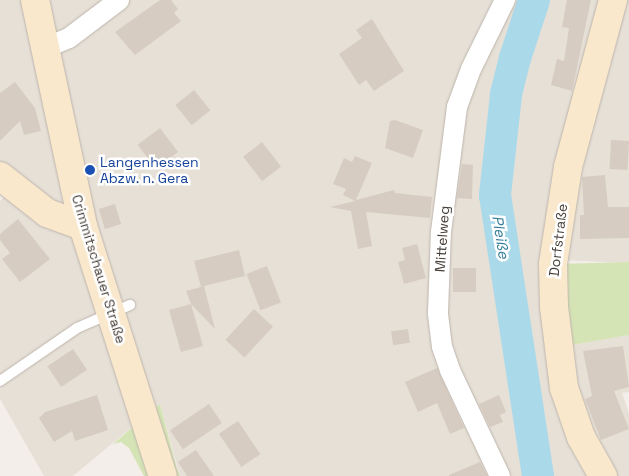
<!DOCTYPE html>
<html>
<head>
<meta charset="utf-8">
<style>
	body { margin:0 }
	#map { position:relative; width:629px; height:476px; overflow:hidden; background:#f3eee9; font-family:"Space Grotesk",sans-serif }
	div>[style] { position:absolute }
	.residential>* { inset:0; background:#e6e0d7 }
	.green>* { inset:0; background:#d5e4b5 }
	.river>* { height:32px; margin:-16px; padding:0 16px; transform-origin:16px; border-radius:16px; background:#aad9ea }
	.building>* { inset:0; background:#d7ccc2; transform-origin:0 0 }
	.roads { filter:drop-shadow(0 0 1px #beb5ac) drop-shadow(0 0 1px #beb5ac) }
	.lane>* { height:10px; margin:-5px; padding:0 5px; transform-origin:5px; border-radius:5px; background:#fff }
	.street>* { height:20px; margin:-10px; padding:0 10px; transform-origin:10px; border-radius:10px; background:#fff }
	.secondary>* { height:28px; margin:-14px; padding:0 14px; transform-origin:14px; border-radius:14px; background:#fae8cc }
	.dots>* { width:14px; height:14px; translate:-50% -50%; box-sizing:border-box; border:2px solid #fff; border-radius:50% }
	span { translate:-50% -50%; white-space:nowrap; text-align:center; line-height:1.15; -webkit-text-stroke:5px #fff; paint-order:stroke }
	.transit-label { font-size:14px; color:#164399 }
	.left { translate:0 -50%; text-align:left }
	.street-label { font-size:14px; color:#463e38 }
	.water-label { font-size:15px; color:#367e9a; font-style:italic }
</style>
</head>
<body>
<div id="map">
	<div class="residential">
		<div style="clip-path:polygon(0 0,629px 0,629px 263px,558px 260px,560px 347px,629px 335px,629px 392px,622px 393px,629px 413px,629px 476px,180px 476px,160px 404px,73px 476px,44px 476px,0 399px,0 201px,23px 179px,0 161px)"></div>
	</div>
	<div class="green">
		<div style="clip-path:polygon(629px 262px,629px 335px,560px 347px,555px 264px)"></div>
		<div style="clip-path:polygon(160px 404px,177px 469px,180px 476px,144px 476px,129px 448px,121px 442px,113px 444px)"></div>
	</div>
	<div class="river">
		<div style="left:534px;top:0;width:61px;rotate:108.1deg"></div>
		<div style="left:515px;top:58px;width:38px;rotate:104deg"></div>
		<div style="left:506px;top:95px;width:101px;rotate:96.3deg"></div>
		<div style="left:495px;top:195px;width:284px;rotate:81.3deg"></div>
	</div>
	<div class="building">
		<div style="clip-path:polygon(160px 0,171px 0,178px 9px,174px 13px,181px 21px,135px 55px,115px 32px)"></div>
		<div style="clip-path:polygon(567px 0,591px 0,572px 91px,551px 85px,557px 59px,564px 61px,569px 28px,562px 27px)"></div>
		<div style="clip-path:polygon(372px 19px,404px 71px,374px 91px,366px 80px,359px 85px,339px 54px,362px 38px,356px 30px)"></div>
		<div style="clip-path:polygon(15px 82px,35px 108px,41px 131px,24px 135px,20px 121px,0 141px,0 93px)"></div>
		<div style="left:194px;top:90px;width:26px;height:24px;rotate:51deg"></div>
		<div style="clip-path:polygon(395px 120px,423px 130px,413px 158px,385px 148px,390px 121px)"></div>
		<div style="left:160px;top:128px;width:30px;height:28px;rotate:53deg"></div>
		<div style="left:611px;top:140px;width:18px;height:29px;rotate:3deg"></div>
		<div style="left:262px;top:142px;width:31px;height:24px;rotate:52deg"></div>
		<div style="clip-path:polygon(355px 156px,372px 163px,356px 200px,394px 190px,395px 193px,432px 197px,430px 218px,366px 212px,372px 246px,358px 249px,351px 211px,330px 207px,355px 201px,343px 195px,346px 189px,333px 184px,344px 158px,352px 162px)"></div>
		<div style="clip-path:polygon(462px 164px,473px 165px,472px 199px,457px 198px)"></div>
		<div style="clip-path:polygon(605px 175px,608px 207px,629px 207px,629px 238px,580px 239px,580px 215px,584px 215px,582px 177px)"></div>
		<div style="left:115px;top:204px;width:21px;height:17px;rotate:73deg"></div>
		<div style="clip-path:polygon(18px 219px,50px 259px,20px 282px,2px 259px,10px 253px,0 240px,0 234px)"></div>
		<div style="clip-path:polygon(417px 244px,426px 278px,404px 284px,398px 262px,405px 260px,402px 248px)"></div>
		<div style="clip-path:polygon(239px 250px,245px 276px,204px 286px,215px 329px,191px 304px,203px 346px,181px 352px,169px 310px,191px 304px,186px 291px,201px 287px,194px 261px)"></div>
		<div style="left:267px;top:266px;width:39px;height:22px;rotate:69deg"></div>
		<div style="left:453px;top:268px;width:23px;height:24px"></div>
		<div style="left:254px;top:309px;width:26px;height:42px;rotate:43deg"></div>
		<div style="left:408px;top:329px;width:14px;height:17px;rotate:82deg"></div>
		<div style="clip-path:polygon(623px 346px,629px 387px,614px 391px,629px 429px,601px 440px,585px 399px,592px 396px,583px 351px)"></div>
		<div style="left:73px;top:349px;width:25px;height:31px;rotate:56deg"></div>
		<div style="clip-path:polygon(437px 368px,464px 428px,450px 434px,437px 403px,418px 412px,405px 382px)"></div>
		<div style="clip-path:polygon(97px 395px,108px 430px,75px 441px,72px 431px,54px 442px,39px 418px,45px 412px)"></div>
		<div style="clip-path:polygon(499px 395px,506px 412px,500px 415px,503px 422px,490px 427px,479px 404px)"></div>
		<div style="left:209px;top:404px;width:23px;height:47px;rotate:56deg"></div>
		<div style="left:238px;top:421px;width:40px;height:23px;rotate:56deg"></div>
		<div style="clip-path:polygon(196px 450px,214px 476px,187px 476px,178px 462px)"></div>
		<div style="clip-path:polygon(480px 462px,487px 476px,449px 476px,449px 475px)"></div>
	</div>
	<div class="roads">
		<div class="lane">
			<div style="left:0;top:381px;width:93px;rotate:-34.5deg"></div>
			<div style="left:77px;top:328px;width:58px;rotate:-23.5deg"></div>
		</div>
		<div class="street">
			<div style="left:43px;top:49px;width:28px;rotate:-23deg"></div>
			<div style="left:69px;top:38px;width:63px;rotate:-37.2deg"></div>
			<div style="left:500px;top:476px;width:117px;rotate:-115.3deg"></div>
			<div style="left:450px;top:370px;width:24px;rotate:-109deg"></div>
			<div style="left:442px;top:347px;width:35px;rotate:-97deg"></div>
			<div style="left:438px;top:312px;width:80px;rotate:-87.9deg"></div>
			<div style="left:441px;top:232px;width:126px;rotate:-82.7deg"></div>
			<div style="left:457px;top:107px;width:40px;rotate:-69.8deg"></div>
			<div style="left:471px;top:69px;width:77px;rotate:-63.8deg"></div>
		</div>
		<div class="secondary">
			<div style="left:35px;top:0;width:231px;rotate:78deg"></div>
			<div style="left:83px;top:226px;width:262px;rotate:72.3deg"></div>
			<div style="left:0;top:176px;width:60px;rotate:38.2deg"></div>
			<div style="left:47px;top:213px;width:38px;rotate:20deg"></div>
			<div style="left:603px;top:476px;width:45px;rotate:-119.4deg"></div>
			<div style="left:581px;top:437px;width:52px;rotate:-109.1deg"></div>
			<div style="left:564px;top:388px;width:82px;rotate:-97deg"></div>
			<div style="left:554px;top:307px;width:43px;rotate:-91.3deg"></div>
			<div style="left:553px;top:264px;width:98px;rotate:-81.2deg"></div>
			<div style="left:568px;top:167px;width:173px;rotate:-74.9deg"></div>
		</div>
	</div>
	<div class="dots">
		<div style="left:90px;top:170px;background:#1a4fb4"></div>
	</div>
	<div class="transit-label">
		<span class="left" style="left:100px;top:170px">Langenhessen<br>Abzw. n. Gera</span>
	</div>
	<div class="street-label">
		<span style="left:442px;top:239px;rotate:-86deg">Mittelweg</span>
		<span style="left:558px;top:240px;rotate:-83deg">Dorfstraße</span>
		<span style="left:99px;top:269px;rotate:73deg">Crimmitschauer Straße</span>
	</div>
	<div class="water-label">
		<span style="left:501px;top:237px;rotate:81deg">Pleiße</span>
	</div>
</div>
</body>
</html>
